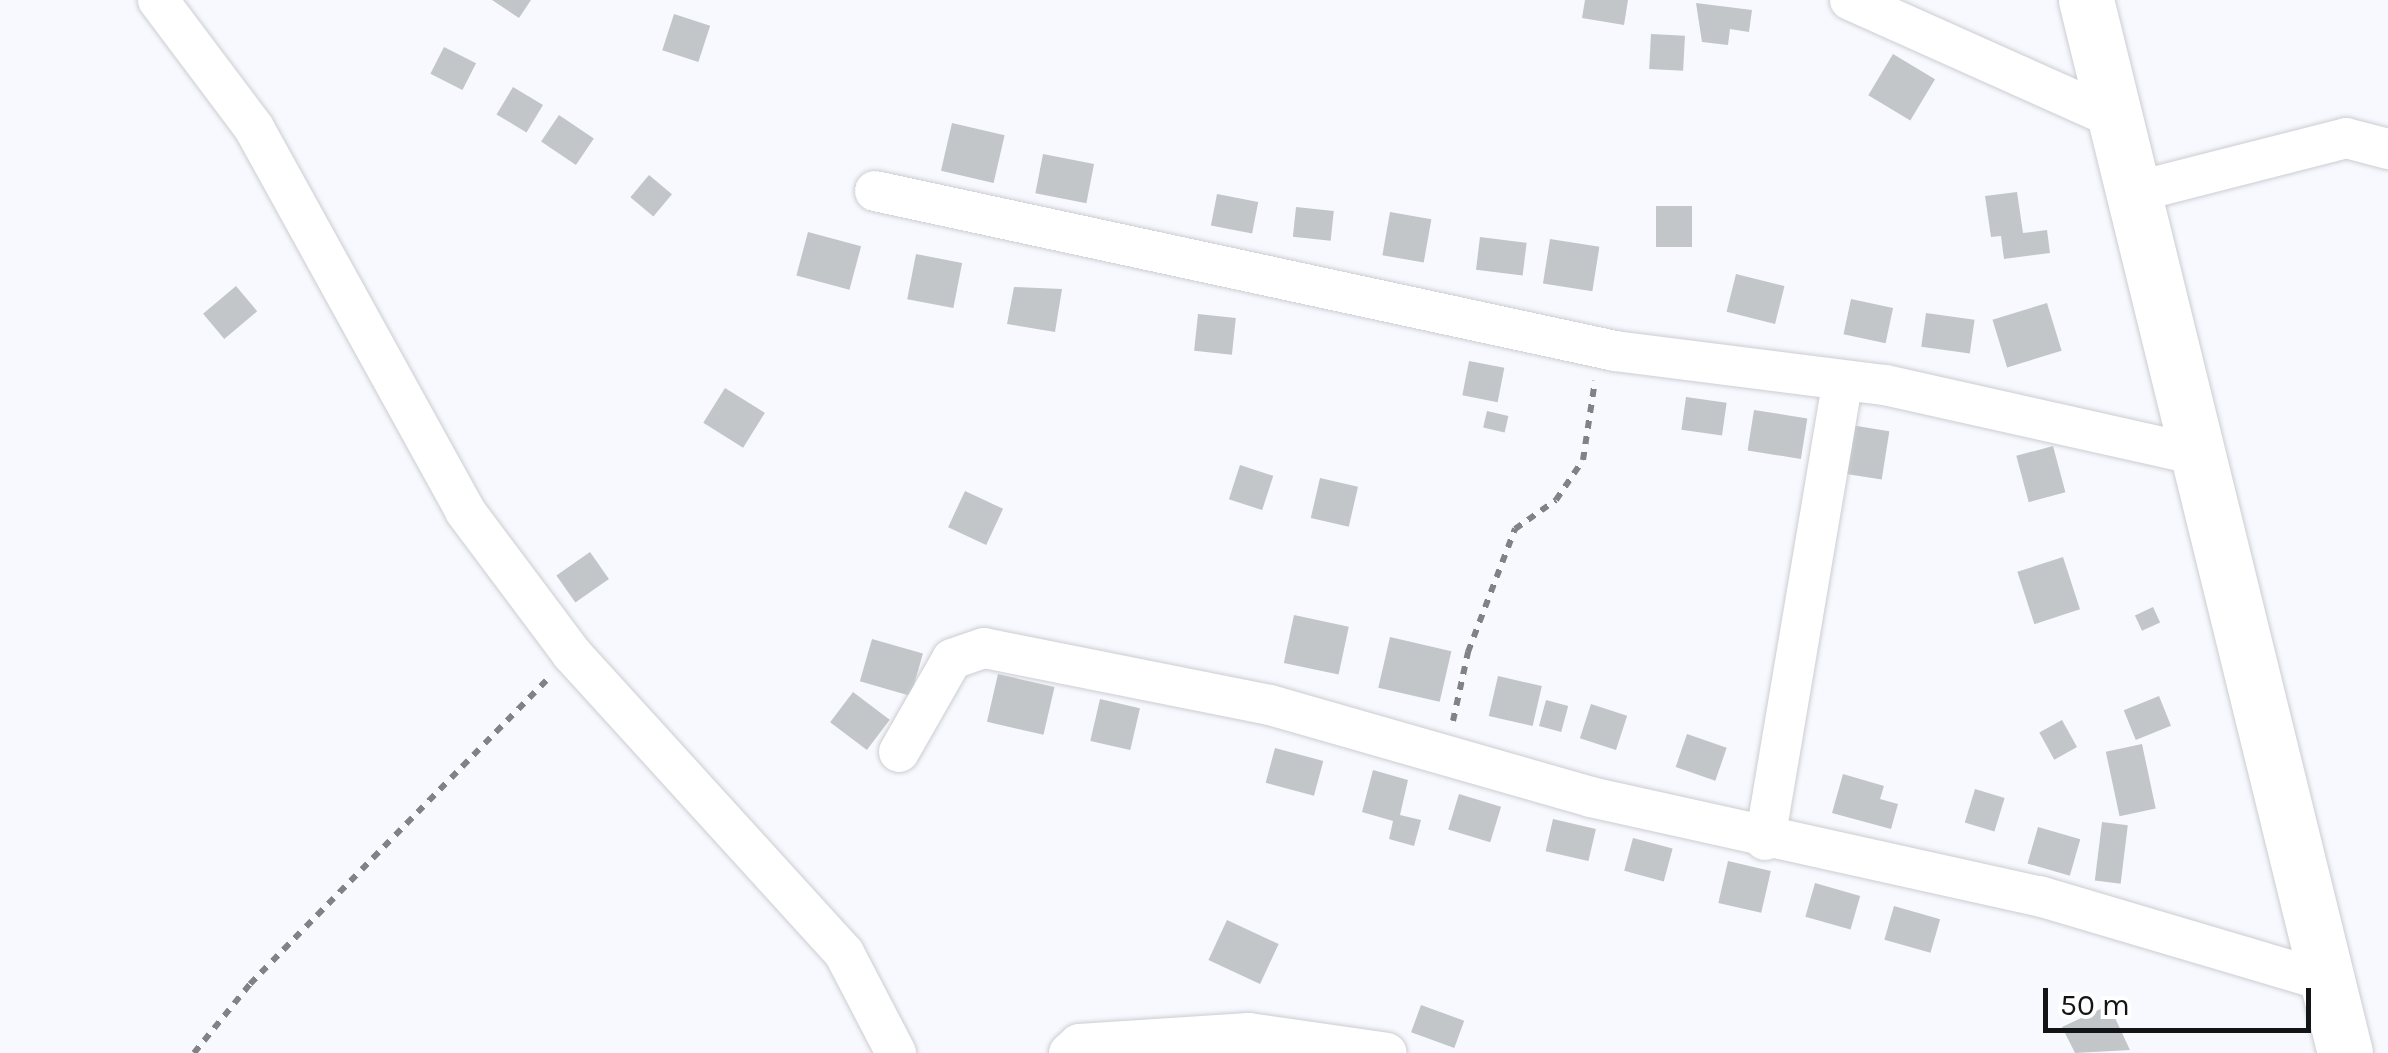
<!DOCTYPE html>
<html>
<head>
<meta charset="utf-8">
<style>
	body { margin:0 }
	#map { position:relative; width:2388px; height:1053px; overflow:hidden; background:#f7f9fe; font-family:Karla,sans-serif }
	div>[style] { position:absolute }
	.building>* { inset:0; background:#c2c6c9; transform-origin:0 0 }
	.path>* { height:6px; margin-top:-3px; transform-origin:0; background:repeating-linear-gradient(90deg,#818285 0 8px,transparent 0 16px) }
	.roads { filter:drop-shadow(0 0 2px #cbcdd1) drop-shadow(0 0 2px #cbcdd1) }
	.street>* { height:40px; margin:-20px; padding:0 20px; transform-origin:20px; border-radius:20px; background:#fff }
	.secondary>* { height:55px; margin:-27.5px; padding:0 27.5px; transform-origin:27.5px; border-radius:27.5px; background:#fff }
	span { translate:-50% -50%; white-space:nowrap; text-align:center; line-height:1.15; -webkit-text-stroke:8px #fff; paint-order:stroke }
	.scale { position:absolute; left:2043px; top:988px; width:268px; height:45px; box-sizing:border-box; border:5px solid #131415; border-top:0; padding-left:12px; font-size:30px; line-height:35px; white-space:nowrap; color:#131415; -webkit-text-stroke:8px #fff; paint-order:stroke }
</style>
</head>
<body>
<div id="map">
	<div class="building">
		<div style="clip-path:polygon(492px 0,531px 0,519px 18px)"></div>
		<div style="clip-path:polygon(1585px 0,1628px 0,1624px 25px,1582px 18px)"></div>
		<div style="clip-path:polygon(1696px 3px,1752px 10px,1749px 32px,1730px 29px,1728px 45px,1702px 42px)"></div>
		<div style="left:674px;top:14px;width:38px;height:38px;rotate:18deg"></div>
		<div style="left:1651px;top:34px;width:34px;height:35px;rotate:3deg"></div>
		<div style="left:444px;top:47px;width:36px;height:30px;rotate:27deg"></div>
		<div style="left:1893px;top:54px;width:49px;height:48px;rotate:31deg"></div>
		<div style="left:513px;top:87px;width:35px;height:32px;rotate:31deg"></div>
		<div style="left:559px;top:115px;width:42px;height:32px;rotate:34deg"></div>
		<div style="left:952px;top:123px;width:54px;height:49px;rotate:13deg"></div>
		<div style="left:1043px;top:154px;width:52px;height:40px;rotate:11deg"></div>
		<div style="left:649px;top:175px;width:30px;height:29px;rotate:40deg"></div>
		<div style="clip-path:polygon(2017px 192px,2023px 233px,2047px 230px,2050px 253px,2004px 259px,2001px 236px,1991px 237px,1985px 196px)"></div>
		<div style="left:1217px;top:194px;width:42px;height:32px;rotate:11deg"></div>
		<div style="left:1656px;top:206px;width:36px;height:41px"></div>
		<div style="left:1296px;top:207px;width:38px;height:30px;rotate:6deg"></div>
		<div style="left:1390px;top:212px;width:42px;height:44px;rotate:10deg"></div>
		<div style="left:808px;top:232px;width:55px;height:45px;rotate:15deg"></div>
		<div style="left:1480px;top:237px;width:47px;height:33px;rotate:7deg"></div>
		<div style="left:1550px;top:239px;width:50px;height:45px;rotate:9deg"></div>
		<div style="left:916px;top:254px;width:47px;height:46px;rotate:11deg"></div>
		<div style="left:1736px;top:274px;width:50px;height:39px;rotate:14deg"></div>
		<div style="left:236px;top:286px;width:33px;height:43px;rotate:50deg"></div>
		<div style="clip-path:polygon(1014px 287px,1062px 289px,1055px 332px,1007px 324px)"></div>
		<div style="left:1851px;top:299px;width:43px;height:36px;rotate:12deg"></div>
		<div style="left:2047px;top:303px;width:50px;height:57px;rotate:73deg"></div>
		<div style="left:1926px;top:313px;width:49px;height:34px;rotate:8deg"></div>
		<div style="left:1198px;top:314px;width:38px;height:37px;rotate:6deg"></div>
		<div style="left:1469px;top:361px;width:36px;height:35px;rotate:11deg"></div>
		<div style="left:725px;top:388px;width:47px;height:41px;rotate:32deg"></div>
		<div style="left:1686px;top:397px;width:41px;height:33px;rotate:8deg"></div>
		<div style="left:1754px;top:410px;width:54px;height:41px;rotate:9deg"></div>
		<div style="left:1487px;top:411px;width:22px;height:17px;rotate:13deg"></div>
		<div style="left:1838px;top:423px;width:52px;height:49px;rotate:9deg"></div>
		<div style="left:2053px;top:446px;width:48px;height:38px;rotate:75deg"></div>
		<div style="left:1240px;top:465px;width:35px;height:36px;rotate:18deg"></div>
		<div style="left:1320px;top:478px;width:39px;height:41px;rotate:13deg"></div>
		<div style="left:965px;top:491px;width:42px;height:40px;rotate:25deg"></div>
		<div style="left:590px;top:552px;width:33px;height:41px;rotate:55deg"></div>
		<div style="left:2063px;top:557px;width:55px;height:48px;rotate:72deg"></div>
		<div style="left:2153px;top:607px;width:17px;height:20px;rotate:65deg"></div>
		<div style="left:1294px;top:615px;width:56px;height:49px;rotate:12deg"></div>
		<div style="left:1390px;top:637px;width:63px;height:52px;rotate:13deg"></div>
		<div style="left:872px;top:639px;width:53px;height:44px;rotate:16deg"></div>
		<div style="left:998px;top:674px;width:58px;height:49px;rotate:13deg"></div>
		<div style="left:1498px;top:676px;width:45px;height:41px;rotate:13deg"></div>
		<div style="left:853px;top:692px;width:46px;height:38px;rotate:37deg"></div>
		<div style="left:2159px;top:696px;width:32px;height:38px;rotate:68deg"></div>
		<div style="left:1100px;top:699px;width:41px;height:43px;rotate:13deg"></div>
		<div style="left:1546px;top:700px;width:23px;height:27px;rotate:15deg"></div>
		<div style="left:1591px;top:704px;width:38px;height:36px;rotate:18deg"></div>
		<div style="left:2062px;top:720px;width:31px;height:26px;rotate:61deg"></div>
		<div style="left:1687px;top:734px;width:42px;height:35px;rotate:19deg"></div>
		<div style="left:2142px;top:744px;width:66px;height:37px;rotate:78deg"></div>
		<div style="left:1275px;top:748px;width:50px;height:36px;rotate:15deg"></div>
		<div style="clip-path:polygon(1373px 770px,1408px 780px,1400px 815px,1421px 820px,1414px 846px,1389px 839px,1393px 821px,1362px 812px)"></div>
		<div style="clip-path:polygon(1843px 774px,1884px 786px,1880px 799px,1898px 804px,1891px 829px,1832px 813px)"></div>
		<div style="left:1975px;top:789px;width:31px;height:35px;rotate:17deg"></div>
		<div style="left:1459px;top:794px;width:44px;height:37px;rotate:17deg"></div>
		<div style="left:1553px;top:819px;width:44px;height:33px;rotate:13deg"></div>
		<div style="left:2102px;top:822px;width:26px;height:59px;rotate:7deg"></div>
		<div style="left:2038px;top:827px;width:44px;height:38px;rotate:16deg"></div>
		<div style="left:1633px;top:838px;width:41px;height:34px;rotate:15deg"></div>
		<div style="left:1728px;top:861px;width:44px;height:43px;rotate:13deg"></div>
		<div style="left:1815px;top:883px;width:47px;height:35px;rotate:16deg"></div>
		<div style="left:1894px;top:906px;width:48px;height:35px;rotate:16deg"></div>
		<div style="left:1227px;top:920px;width:57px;height:44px;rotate:25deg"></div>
		<div style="left:1421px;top:1005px;width:46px;height:29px;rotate:20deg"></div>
		<div style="clip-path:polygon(2109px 1005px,2130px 1050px,2075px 1053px,2062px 1027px)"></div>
	</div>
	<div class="path">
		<div style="left:1453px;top:721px;width:71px;rotate:-77.7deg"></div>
		<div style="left:1468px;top:652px;width:132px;rotate:-69.1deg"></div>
		<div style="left:1515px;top:529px;width:50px;rotate:-35.3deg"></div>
		<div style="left:1556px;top:500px;width:48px;rotate:-56deg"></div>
		<div style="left:1583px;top:460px;width:80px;rotate:-81.4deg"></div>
		<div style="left:194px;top:1053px;width:89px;rotate:-50.9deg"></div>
		<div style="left:250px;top:984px;width:425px;rotate:-45.7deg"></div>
	</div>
	<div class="roads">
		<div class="street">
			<div style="left:158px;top:0;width:160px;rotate:53.1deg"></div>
			<div style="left:254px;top:128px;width:437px;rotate:61.1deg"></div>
			<div style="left:465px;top:511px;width:179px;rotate:53.2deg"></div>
			<div style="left:572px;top:654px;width:404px;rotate:47.7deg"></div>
			<div style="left:844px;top:953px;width:113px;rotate:62.5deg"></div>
			<div style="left:1850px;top:0;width:286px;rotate:24.1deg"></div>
			<div style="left:875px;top:191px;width:757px;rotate:12.2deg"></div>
			<div style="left:1615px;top:351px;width:272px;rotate:7.2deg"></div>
			<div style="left:1885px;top:385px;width:320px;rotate:12.6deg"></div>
			<div style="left:2131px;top:193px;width:222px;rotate:-14.3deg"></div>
			<div style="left:2346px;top:138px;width:43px;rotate:14.7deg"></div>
			<div style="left:899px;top:752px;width:107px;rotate:-60.3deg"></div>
			<div style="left:952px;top:659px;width:34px;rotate:-19deg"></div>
			<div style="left:984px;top:648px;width:292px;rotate:11.3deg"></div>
			<div style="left:1270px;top:705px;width:334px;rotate:16deg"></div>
			<div style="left:1591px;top:797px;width:459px;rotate:12.5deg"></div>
			<div style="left:2039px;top:896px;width:302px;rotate:16.5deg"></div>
			<div style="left:1765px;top:840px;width:461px;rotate:-80.4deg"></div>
			<div style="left:1069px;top:1053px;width:13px;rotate:-42deg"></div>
			<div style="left:1079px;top:1044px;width:170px;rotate:-3.7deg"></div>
			<div style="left:1249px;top:1033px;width:139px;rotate:8.2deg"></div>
		</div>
		<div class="secondary">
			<div style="left:2086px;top:0;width:1084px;rotate:76.18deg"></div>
		</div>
	</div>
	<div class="scale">50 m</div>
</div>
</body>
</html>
